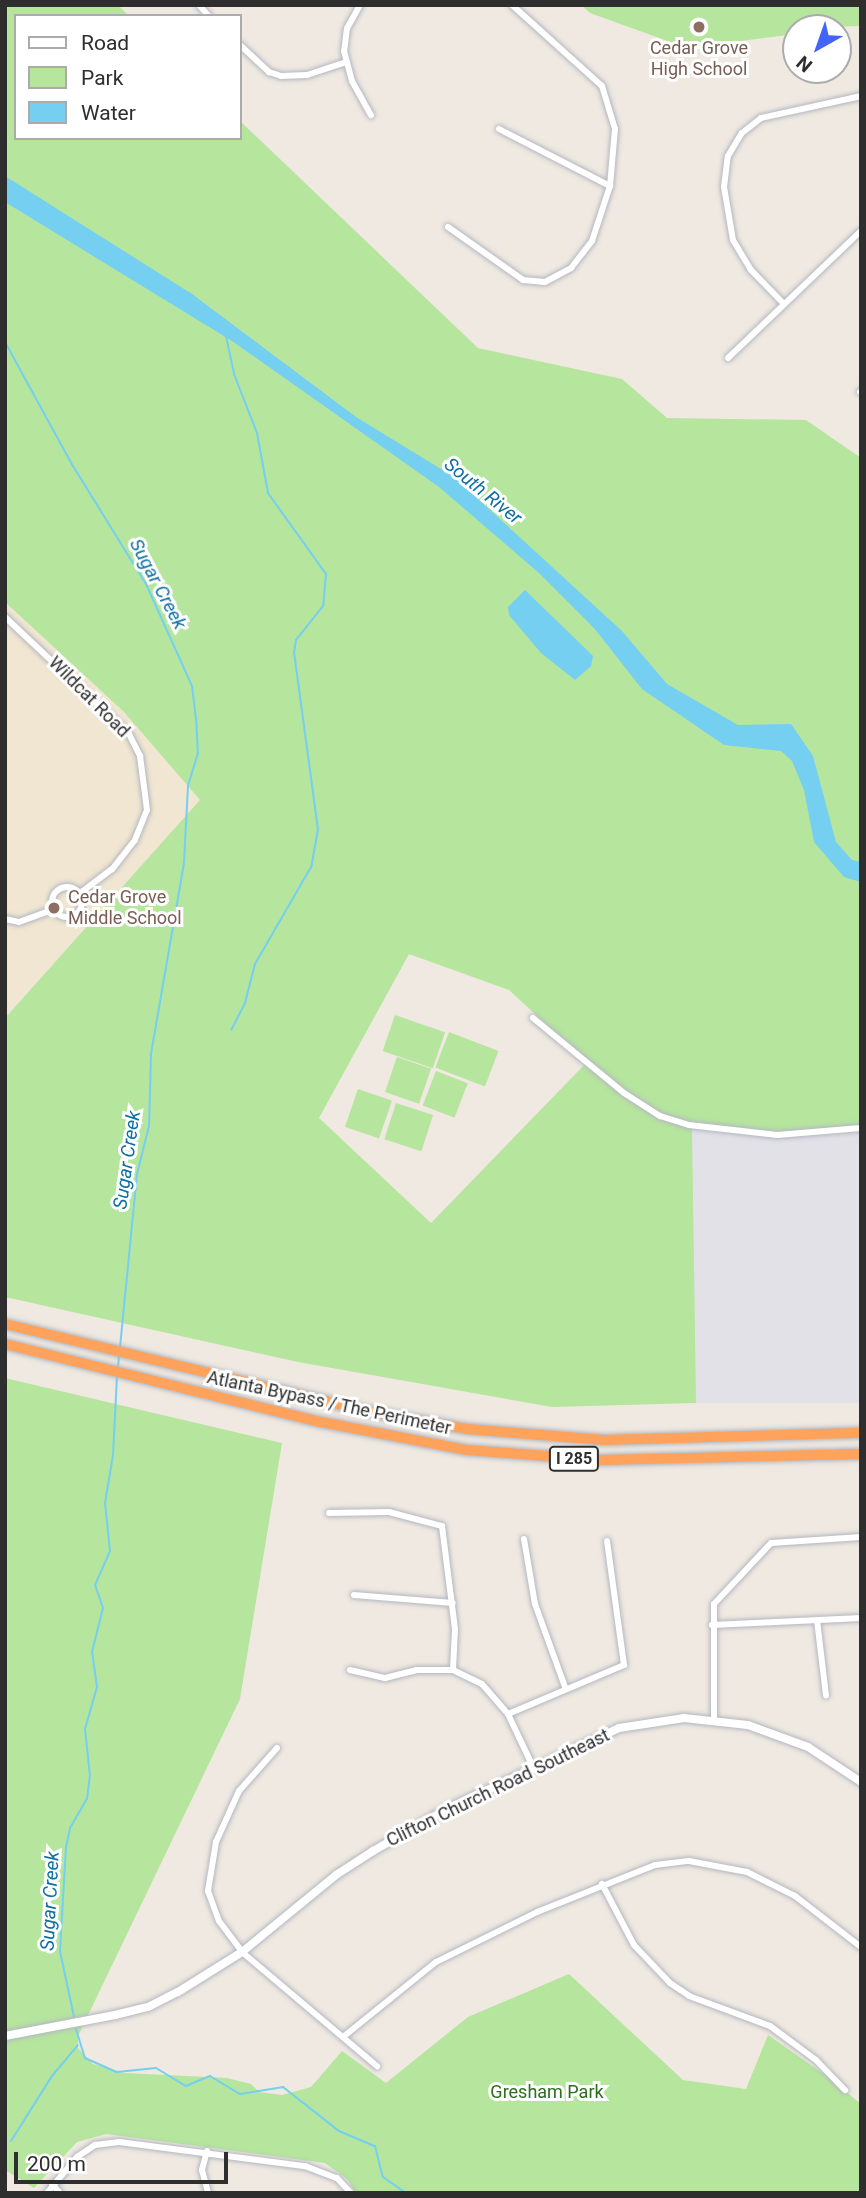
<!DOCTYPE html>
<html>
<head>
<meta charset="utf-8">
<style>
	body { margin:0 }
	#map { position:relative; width:866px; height:2198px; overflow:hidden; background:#efe9e1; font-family:Roboto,sans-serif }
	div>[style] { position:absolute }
	.industrial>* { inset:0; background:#e3e1e8; transform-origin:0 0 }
	.education>* { inset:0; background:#f0e6d1 }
	.green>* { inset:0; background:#b6e59e; transform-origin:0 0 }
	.water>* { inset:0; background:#75cff0 }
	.stream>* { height:2px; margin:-1px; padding:0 1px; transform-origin:1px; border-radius:1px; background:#75cff0 }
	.roads { filter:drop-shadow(0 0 2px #b4b7c1) drop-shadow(0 0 2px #b4b7c1) }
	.street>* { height:6px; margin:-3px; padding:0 3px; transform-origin:3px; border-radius:3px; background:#fff }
	.street>.ring { margin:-3px; padding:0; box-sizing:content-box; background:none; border:6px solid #fff; border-radius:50% }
	.secondary>* { height:8px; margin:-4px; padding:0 4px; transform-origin:4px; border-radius:4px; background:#fff }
	.highway>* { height:10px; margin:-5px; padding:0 5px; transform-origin:5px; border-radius:5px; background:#ffa35c }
	.dots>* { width:19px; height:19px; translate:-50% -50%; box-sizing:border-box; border:4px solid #fff; border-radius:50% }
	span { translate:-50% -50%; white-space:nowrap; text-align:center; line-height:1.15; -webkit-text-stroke:6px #fff; paint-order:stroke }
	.shield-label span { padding:2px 5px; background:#fff; border:2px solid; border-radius:5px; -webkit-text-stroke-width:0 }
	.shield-label { font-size:16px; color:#2e2e2e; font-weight:700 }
	.education-label { font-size:18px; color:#785e54 }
	.left { translate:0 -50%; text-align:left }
	.street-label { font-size:18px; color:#2e2e2e }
	.park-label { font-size:18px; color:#2c6e1b }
	.water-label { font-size:19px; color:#0d6fa3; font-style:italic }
	.frame { position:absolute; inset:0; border:7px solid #2e2e2e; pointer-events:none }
	.legend { position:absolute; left:14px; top:14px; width:228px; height:126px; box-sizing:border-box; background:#fff; border:2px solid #ababab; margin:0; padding:9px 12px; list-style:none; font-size:21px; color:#2e2e2e }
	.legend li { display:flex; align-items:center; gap:14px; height:35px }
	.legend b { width:35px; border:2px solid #ababab }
	.north { position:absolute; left:782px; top:14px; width:70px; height:70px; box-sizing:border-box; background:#fff; border:2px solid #ababab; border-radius:50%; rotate:220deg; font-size:19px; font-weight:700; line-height:28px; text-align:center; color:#2e2e2e }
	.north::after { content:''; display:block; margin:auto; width:24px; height:32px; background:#4264fb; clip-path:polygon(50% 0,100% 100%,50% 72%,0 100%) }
	.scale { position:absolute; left:14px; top:2152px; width:214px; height:32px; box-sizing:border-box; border:4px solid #2e2e2e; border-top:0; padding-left:9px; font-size:21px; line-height:24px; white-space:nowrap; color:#2e2e2e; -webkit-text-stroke:5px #fff; paint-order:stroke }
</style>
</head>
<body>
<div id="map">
	<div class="industrial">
		<div style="left:692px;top:1127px;width:169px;height:276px"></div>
	</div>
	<div class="education">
		<div style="clip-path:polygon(5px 602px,124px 712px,200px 800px,5px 1017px)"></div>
	</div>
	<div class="green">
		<div style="clip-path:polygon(evenodd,5px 5px,118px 5px,129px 16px,16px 16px,16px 138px,240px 138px,240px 121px,478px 348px,622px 379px,667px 418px,806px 420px,861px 458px,861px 1128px,755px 1133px,692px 1127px,696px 1403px,552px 1407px,298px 1362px,5px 1297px,5px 1018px,200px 800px,124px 712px,5px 602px,5px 5px,409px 954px,509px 990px,587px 1062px,431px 1223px,319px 1118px,409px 954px)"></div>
		<div style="clip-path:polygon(581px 5px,861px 5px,861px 26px,796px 28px,796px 34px,687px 48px,590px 13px)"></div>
		<div style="left:395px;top:1015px;width:53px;height:38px;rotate:19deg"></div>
		<div style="left:449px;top:1032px;width:53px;height:38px;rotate:21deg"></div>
		<div style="left:397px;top:1057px;width:36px;height:37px;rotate:19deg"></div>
		<div style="left:436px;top:1071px;width:34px;height:37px;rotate:21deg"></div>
		<div style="left:358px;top:1089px;width:36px;height:40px;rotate:19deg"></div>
		<div style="left:396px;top:1103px;width:39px;height:38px;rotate:18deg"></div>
		<div style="clip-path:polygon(5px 1378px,282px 1443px,240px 1699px,78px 2036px,78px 2048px,93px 2064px,125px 2073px,227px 2078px,251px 2084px,259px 2092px,282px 2095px,311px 2087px,342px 2051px,386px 2083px,468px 2017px,569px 1974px,683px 2080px,746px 2089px,768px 2035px,828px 2077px,861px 2104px,861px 2193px,356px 2193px,347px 2179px,325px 2163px,106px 2134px,77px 2142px,34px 2188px,5px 2170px)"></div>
	</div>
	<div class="water">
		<div style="clip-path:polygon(5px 176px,192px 294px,356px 417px,454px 477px,622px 631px,667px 684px,738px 725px,791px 724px,813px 756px,836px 842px,852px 860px,861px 862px,861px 882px,844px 877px,814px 842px,804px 790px,792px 761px,781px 751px,724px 745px,642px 689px,594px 628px,539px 573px,439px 487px,232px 341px,5px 202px)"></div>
		<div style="clip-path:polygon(525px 590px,593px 656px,591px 666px,575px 680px,541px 653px,509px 615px,508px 607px)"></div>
	</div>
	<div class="stream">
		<div style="left:226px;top:336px;width:39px;rotate:78deg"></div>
		<div style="left:234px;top:374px;width:63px;rotate:68.7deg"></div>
		<div style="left:257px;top:433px;width:61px;rotate:79.6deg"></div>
		<div style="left:268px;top:493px;width:100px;rotate:54.4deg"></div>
		<div style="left:326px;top:574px;width:32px;rotate:95deg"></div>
		<div style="left:323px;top:606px;width:43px;rotate:128.5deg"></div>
		<div style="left:296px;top:640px;width:12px;rotate:99deg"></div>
		<div style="left:294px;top:652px;width:179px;rotate:82.3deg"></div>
		<div style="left:318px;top:829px;width:39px;rotate:100deg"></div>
		<div style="left:311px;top:867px;width:112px;rotate:120deg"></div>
		<div style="left:255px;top:964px;width:40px;rotate:104.4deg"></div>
		<div style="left:245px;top:1003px;width:30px;rotate:117deg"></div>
		<div style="left:5px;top:342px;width:141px;rotate:61.3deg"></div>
		<div style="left:73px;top:466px;width:139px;rotate:58.3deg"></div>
		<div style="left:146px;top:584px;width:112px;rotate:65.7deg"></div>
		<div style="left:192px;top:686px;width:31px;rotate:83deg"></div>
		<div style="left:196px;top:717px;width:36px;rotate:87deg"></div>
		<div style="left:198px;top:753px;width:34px;rotate:107deg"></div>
		<div style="left:188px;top:786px;width:77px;rotate:93deg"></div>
		<div style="left:184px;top:863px;width:195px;rotate:99.8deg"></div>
		<div style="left:151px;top:1055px;width:71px;rotate:91.6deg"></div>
		<div style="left:149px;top:1126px;width:49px;rotate:104deg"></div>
		<div style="left:137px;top:1174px;width:173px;rotate:95.6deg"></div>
		<div style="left:118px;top:1367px;width:12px;rotate:-85deg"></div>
		<div style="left:74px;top:2017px;width:67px;rotate:-102deg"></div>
		<div style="left:60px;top:1951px;width:104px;rotate:-86.7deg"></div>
		<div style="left:66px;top:1847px;width:19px;rotate:-78deg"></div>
		<div style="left:70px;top:1828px;width:34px;rotate:-60deg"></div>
		<div style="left:87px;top:1799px;width:23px;rotate:-83deg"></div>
		<div style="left:90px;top:1776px;width:47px;rotate:-96.1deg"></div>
		<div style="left:85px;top:1729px;width:44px;rotate:-74.1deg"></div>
		<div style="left:97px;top:1687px;width:35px;rotate:-98deg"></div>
		<div style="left:92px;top:1652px;width:45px;rotate:-76deg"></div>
		<div style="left:103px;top:1608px;width:24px;rotate:-109deg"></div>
		<div style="left:95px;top:1585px;width:37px;rotate:-66deg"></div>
		<div style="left:110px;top:1551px;width:48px;rotate:-95.9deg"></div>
		<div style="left:105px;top:1503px;width:49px;rotate:-80.5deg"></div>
		<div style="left:113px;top:1455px;width:79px;rotate:-87.1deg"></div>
		<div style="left:76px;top:2029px;width:30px;rotate:73deg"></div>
		<div style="left:85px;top:2058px;width:35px;rotate:24deg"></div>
		<div style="left:117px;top:2072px;width:39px;rotate:-6deg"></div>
		<div style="left:156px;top:2068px;width:35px;rotate:31deg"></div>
		<div style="left:186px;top:2086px;width:26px;rotate:-23deg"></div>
		<div style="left:210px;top:2076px;width:35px;rotate:31deg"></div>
		<div style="left:240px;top:2094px;width:44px;rotate:-9.2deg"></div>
		<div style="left:283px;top:2087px;width:71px;rotate:38.2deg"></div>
		<div style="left:339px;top:2131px;width:39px;rotate:23deg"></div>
		<div style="left:375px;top:2146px;width:32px;rotate:76deg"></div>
		<div style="left:383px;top:2177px;width:28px;rotate:35deg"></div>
		<div style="left:11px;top:2141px;width:77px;rotate:-57.8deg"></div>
		<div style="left:52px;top:2076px;width:40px;rotate:-50deg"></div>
		<div style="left:5px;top:2149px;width:1px;rotate:-90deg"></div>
	</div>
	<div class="roads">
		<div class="street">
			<div style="left:199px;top:5px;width:15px;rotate:48deg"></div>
			<div style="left:360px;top:5px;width:26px;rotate:119deg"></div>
			<div style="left:347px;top:28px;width:23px;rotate:97deg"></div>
			<div style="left:344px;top:51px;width:31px;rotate:75deg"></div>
			<div style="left:352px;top:81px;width:39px;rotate:61deg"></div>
			<div style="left:240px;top:45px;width:40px;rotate:43deg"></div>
			<div style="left:269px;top:72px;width:13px;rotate:18deg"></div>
			<div style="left:281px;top:76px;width:26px;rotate:-2deg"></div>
			<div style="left:307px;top:75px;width:41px;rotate:-18.4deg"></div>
			<div style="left:499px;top:129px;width:125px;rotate:27.2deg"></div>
			<div style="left:448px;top:227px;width:92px;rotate:35.2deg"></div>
			<div style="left:523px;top:280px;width:22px;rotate:5deg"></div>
			<div style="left:545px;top:282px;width:30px;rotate:-28deg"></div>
			<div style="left:571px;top:268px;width:34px;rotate:-52deg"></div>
			<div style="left:592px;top:241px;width:58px;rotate:-71.9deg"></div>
			<div style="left:610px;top:186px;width:57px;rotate:-85deg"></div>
			<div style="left:615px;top:129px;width:45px;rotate:-106.8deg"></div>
			<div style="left:602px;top:86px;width:121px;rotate:-138deg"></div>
			<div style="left:782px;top:302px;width:45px;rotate:-134.1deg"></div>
			<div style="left:751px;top:270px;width:35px;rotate:-121deg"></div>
			<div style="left:733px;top:240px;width:54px;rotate:-99.6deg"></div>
			<div style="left:724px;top:187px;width:31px;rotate:-83deg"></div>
			<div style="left:728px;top:156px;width:27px;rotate:-59deg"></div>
			<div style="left:742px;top:133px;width:24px;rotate:-38deg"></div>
			<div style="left:761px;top:118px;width:102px;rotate:-12.4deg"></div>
			<div style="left:728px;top:358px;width:184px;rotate:-43.7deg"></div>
			<div style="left:860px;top:392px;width:1px;rotate:-45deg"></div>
			<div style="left:5px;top:617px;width:170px;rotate:43.3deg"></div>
			<div style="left:129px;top:734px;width:25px;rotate:63deg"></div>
			<div style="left:140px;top:756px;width:54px;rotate:82.6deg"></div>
			<div style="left:147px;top:810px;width:32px;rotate:112deg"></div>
			<div style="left:135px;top:840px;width:37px;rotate:128deg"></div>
			<div style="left:112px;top:869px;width:40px;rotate:143deg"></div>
			<div class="ring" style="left:52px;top:887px;width:24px;height:24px"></div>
			<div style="left:5px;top:919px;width:14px;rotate:12deg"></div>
			<div style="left:19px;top:922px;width:37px;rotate:-20deg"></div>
			<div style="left:533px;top:1018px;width:118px;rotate:39.5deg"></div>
			<div style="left:624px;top:1093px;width:43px;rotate:32.6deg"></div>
			<div style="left:660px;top:1116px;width:30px;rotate:17deg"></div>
			<div style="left:689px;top:1125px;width:89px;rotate:6.5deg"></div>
			<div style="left:777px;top:1135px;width:84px;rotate:-4.8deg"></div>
			<div style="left:329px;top:1513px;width:60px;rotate:-1deg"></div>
			<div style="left:389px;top:1512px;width:55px;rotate:14.8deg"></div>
			<div style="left:442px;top:1526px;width:104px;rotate:82.8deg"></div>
			<div style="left:455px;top:1629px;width:41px;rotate:92.8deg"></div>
			<div style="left:524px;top:1539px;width:66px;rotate:80.4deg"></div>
			<div style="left:535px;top:1604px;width:88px;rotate:70.1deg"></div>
			<div style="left:354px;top:1595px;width:99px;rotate:4.6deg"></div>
			<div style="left:817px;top:1620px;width:76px;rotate:83.2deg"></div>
			<div style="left:712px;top:1625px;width:149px;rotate:-2.7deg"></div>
			<div style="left:350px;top:1670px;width:36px;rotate:13deg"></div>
			<div style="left:385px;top:1678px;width:33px;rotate:-14deg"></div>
			<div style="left:417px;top:1670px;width:36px"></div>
			<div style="left:453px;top:1670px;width:32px;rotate:26deg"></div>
			<div style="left:482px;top:1684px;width:40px;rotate:49deg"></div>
			<div style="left:508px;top:1714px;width:61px;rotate:64.7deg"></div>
			<div style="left:508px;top:1714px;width:126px;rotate:-22.9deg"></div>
			<div style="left:624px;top:1665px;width:125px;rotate:-97.8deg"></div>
			<div style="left:714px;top:1719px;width:115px;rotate:-90deg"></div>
			<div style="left:714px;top:1604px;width:83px;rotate:-46.9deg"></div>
			<div style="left:771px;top:1543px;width:90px;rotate:-3.8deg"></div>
			<div style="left:277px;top:1748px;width:57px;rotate:131.5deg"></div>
			<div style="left:239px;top:1791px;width:56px;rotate:114.3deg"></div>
			<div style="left:216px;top:1842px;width:50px;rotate:99.3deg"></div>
			<div style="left:208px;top:1891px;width:32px;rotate:70deg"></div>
			<div style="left:219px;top:1921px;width:39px;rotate:53deg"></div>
			<div style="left:242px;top:1952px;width:177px;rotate:40.2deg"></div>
			<div style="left:602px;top:1884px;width:69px;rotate:62.3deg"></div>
			<div style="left:634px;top:1945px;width:52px;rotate:46.5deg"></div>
			<div style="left:670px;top:1983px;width:23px;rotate:34deg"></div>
			<div style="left:689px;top:1996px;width:86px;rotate:20.3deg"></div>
			<div style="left:770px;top:2026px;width:57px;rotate:36.5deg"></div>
			<div style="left:816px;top:2060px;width:42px;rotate:46deg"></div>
			<div style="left:343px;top:2037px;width:119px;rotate:-38.9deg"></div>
			<div style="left:436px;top:1962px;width:113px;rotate:-26.3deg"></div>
			<div style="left:537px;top:1912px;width:127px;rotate:-21.7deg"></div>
			<div style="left:655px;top:1865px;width:34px;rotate:-7deg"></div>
			<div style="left:689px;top:1861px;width:59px;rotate:10.7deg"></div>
			<div style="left:747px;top:1872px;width:54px;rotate:26.6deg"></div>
			<div style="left:795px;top:1896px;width:83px;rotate:37.7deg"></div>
			<div style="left:207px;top:2151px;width:20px;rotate:105deg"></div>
			<div style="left:202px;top:2170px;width:24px;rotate:75deg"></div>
			<div style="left:52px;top:2184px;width:12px;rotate:48deg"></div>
			<div style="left:47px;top:2193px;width:47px;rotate:-50.2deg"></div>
			<div style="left:77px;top:2157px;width:22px;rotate:-34deg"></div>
			<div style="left:95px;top:2145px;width:24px;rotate:-7deg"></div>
			<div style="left:119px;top:2142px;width:188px;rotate:7.4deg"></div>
			<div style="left:305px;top:2166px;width:34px;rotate:21deg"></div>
			<div style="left:337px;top:2178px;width:21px;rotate:47deg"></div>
		</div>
		<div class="secondary">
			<div style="left:5px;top:2036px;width:112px;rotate:-10.8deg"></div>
			<div style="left:115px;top:2015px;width:36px;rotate:-14deg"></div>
			<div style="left:150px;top:2006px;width:31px;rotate:-27deg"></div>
			<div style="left:178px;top:1992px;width:75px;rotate:-32deg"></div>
			<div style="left:242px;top:1952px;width:122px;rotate:-39.3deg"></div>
			<div style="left:336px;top:1875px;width:44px;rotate:-33deg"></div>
			<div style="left:373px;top:1851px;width:85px;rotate:-29.6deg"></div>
			<div style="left:447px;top:1809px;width:190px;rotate:-25.2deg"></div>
			<div style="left:619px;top:1728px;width:66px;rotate:-8.7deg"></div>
			<div style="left:684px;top:1718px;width:64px;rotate:6.2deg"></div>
			<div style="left:748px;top:1725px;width:64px;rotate:20.1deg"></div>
			<div style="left:808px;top:1747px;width:64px;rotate:33.4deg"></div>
		</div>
		<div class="highway">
			<div style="left:5px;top:1324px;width:376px;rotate:13.5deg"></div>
			<div style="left:371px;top:1412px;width:97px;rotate:10deg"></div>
			<div style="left:467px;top:1429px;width:137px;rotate:4.6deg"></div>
			<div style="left:604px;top:1440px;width:257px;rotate:-1.6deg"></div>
			<div style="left:5px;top:1344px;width:325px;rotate:13.9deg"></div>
			<div style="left:321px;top:1422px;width:149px;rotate:10.9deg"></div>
			<div style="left:467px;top:1450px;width:134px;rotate:4.3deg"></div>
			<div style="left:601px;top:1460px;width:260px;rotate:-1.3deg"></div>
		</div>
	</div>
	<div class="dots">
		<div style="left:699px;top:27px;background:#8d6e63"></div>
		<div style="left:54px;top:908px;background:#8d6e63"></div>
	</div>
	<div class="shield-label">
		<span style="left:574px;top:1459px">I 285</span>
	</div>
	<div class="education-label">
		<span style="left:699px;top:59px">Cedar Grove<br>High School</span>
		<span class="left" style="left:68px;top:908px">Cedar Grove<br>Middle School</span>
	</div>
	<div class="street-label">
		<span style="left:89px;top:697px;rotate:45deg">Wildcat Road</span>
		<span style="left:329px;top:1403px;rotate:12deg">Atlanta Bypass / The Perimeter</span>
		<span style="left:498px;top:1788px;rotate:-26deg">Clifton Church Road Southeast</span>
	</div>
	<div class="park-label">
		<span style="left:547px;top:2092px">Gresham Park</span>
	</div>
	<div class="water-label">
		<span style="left:483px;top:491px;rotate:39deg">South River</span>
		<span style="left:158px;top:584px;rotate:62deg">Sugar Creek</span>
		<span style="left:127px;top:1160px;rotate:-82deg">Sugar Creek</span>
		<span style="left:50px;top:1901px;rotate:-87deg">Sugar Creek</span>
	</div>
	<div class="frame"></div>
	<ul class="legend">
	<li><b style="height:9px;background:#fff"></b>Road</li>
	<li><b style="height:19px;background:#b6e59e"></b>Park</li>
	<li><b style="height:19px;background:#75cff0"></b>Water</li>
	</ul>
	<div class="north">N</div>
	<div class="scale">200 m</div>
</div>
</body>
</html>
